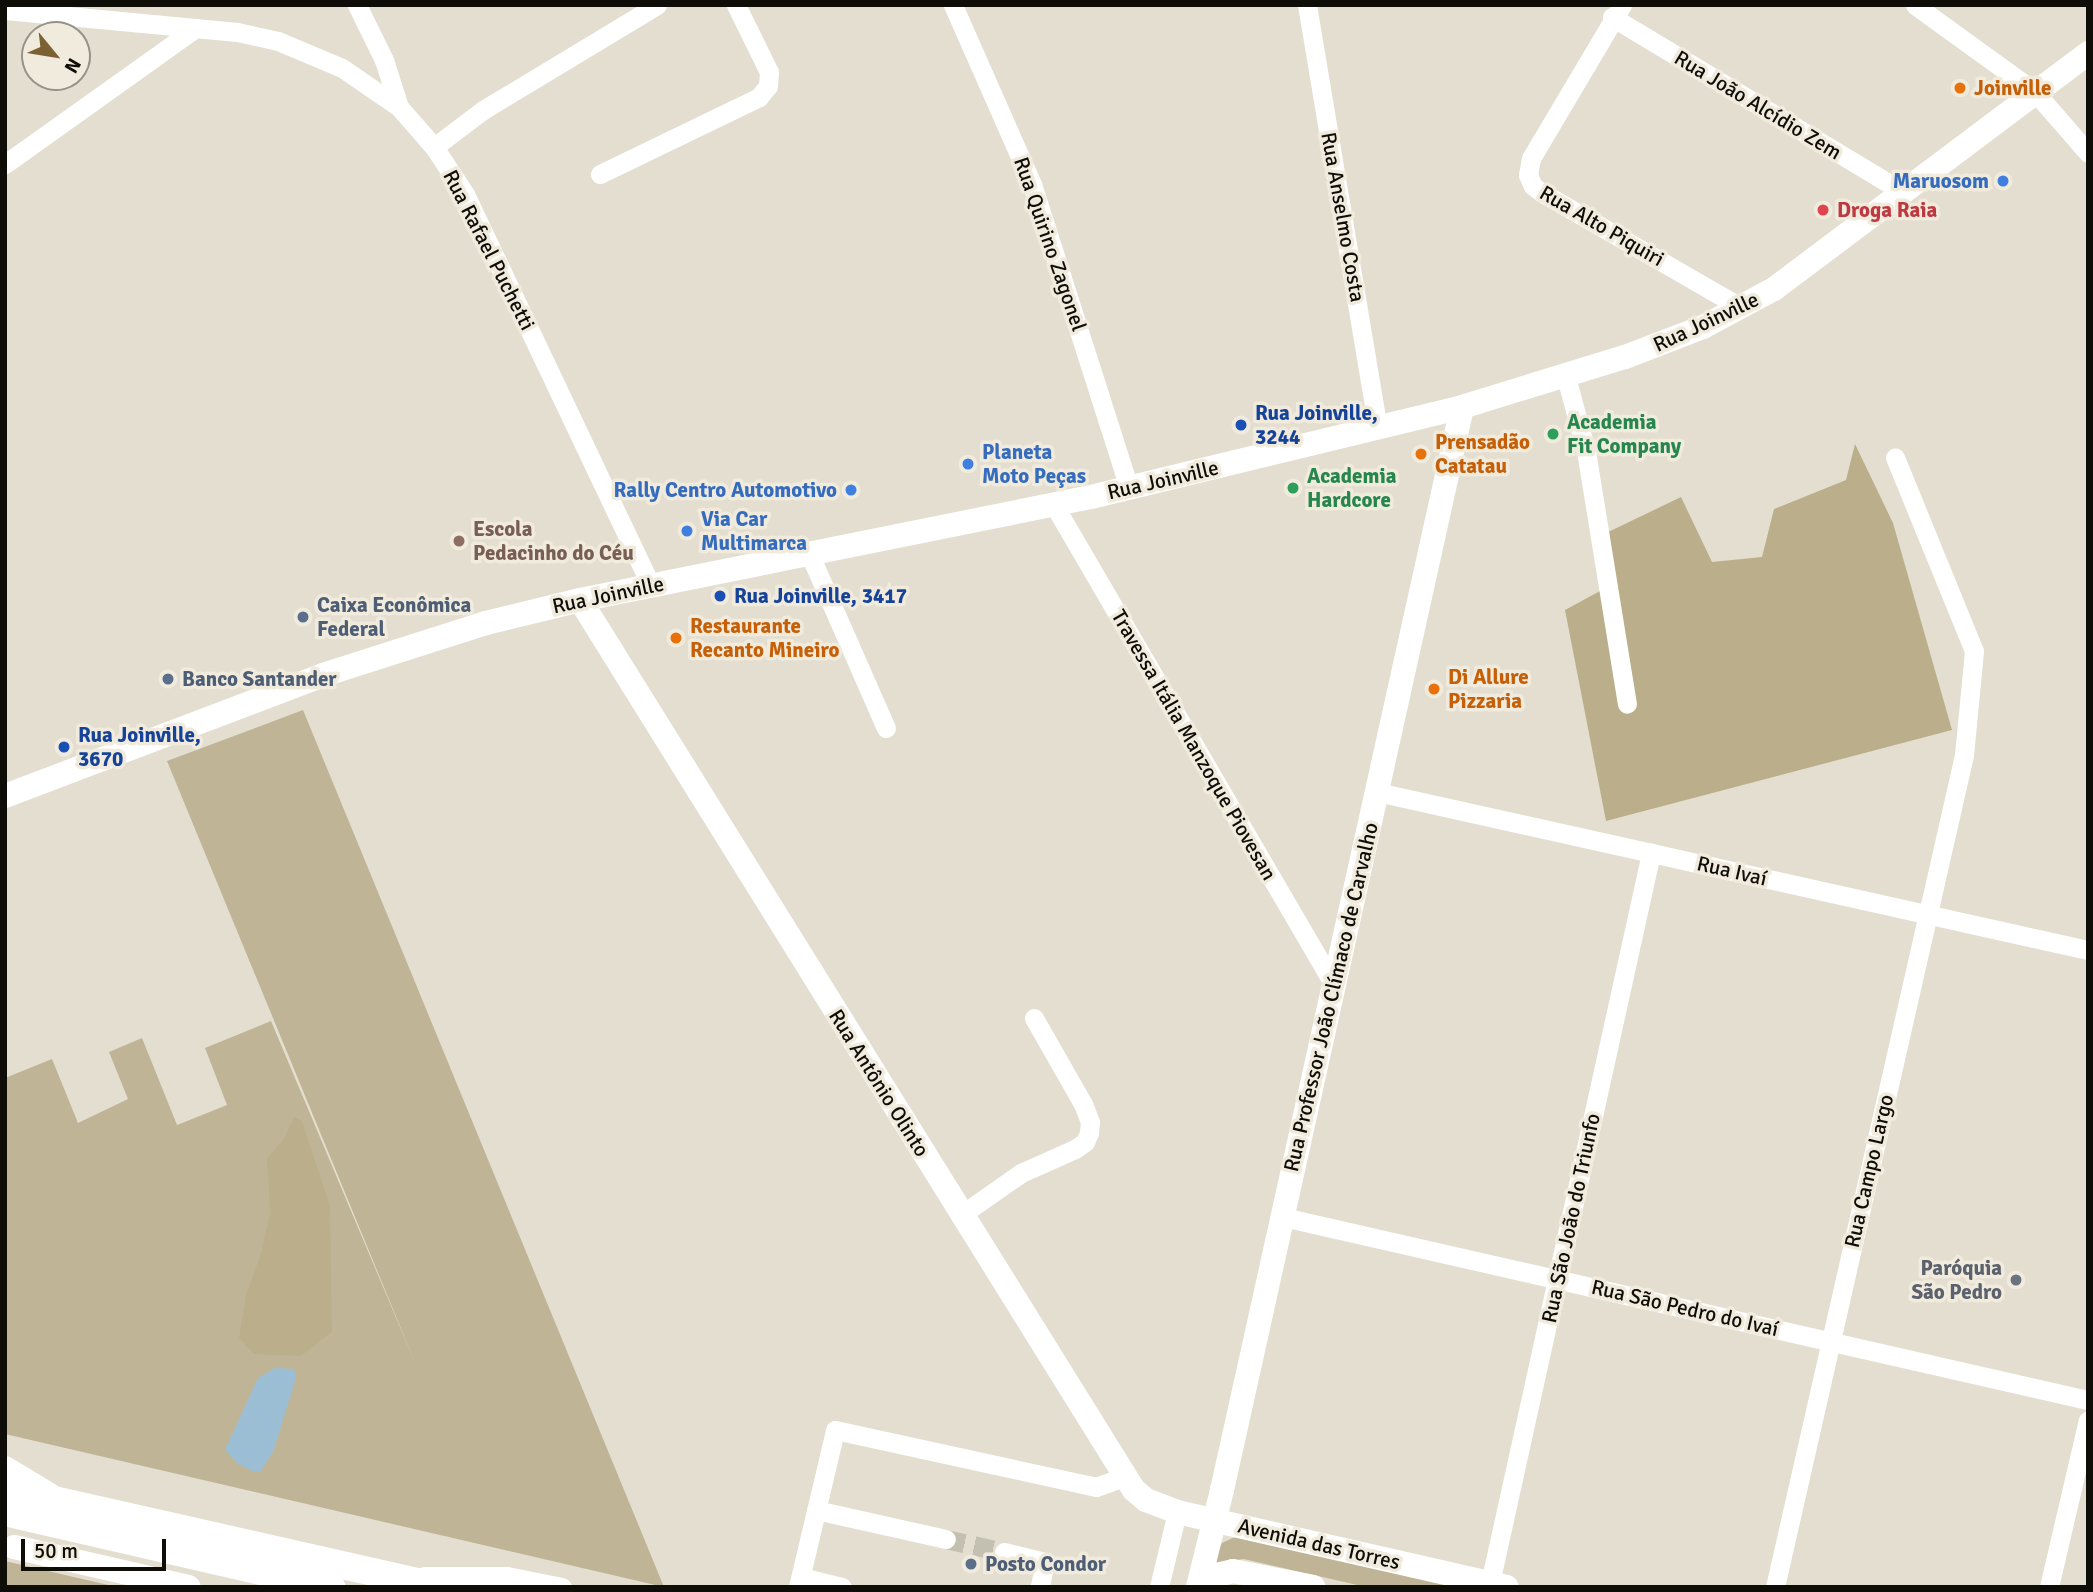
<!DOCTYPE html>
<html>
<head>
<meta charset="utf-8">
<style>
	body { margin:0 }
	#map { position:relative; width:2093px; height:1592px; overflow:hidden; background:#e3decf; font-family:Signika,sans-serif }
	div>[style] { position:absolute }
	.green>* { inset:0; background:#bfb596 }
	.forest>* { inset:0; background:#bbaf8b }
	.water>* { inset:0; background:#9bbed5 }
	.minor-tunnel>* { height:19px; margin-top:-9.5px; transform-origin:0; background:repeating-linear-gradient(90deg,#c3bfb1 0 19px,transparent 0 29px) }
	.minor>* { height:19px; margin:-9.5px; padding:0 9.5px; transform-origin:9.5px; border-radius:9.5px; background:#fff }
	.major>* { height:24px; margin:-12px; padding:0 12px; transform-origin:12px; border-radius:12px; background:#fff }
	.highway>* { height:28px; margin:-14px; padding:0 14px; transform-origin:14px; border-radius:14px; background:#fff }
	.dots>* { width:19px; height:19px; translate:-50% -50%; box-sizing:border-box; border:4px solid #f0ebdd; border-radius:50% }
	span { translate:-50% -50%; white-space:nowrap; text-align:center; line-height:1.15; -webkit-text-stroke:7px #f0ebdd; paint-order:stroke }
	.food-label { font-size:21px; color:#c56008; font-weight:700 }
	.left { translate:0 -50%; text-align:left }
	.street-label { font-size:21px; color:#0e0d08 }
	.shop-label { font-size:21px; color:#366cbe; font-weight:700 }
	.right { translate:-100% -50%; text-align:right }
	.health-label { font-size:21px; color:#be3a42; font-weight:700 }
	.transit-label { font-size:21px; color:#164399; font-weight:700 }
	.leisure-label { font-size:21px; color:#27864d; font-weight:700 }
	.education-label { font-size:21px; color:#785e54; font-weight:700 }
	.service-label { font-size:21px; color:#4e5e75; font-weight:700 }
	.worship-label { font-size:21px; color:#5b616d; font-weight:700 }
	.frame { position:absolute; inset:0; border:7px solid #0e0d08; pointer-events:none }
	.north { position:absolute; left:21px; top:21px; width:70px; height:70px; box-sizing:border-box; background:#f0ebdd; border:2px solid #969288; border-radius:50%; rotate:120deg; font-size:19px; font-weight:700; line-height:28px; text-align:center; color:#0e0d08 }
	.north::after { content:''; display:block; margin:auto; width:24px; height:32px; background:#7c6133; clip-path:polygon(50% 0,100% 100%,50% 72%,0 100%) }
	.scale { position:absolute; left:21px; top:1539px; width:145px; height:32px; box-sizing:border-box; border:4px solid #0e0d08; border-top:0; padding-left:9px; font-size:21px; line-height:24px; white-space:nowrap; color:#0e0d08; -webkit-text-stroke:5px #f0ebdd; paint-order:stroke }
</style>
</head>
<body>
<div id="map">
	<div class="green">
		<div style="clip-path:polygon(303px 710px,664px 1587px,5px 1434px,5px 1078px,52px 1059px,78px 1123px,128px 1099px,109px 1052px,142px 1038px,177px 1125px,227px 1105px,205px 1048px,271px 1021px,416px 1365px,167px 761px)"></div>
		<div style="clip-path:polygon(1237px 1536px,1465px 1587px,1366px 1587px,1244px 1559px,1222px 1562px,1207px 1569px,1222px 1543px)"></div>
		<div style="clip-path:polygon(5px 1561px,117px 1587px,5px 1587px)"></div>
	</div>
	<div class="forest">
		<div style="clip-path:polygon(1855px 444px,1893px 523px,1952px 730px,1606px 821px,1565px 610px,1611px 585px,1602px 535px,1681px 497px,1712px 562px,1762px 557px,1774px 509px,1846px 480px)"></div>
		<div style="clip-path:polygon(294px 1117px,302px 1121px,330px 1206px,332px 1332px,301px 1356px,254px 1354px,239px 1338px,246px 1295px,261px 1253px,270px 1213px,267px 1158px,284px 1139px)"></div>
	</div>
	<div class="water">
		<div style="clip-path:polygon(275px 1368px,294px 1369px,296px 1378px,273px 1452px,260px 1472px,252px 1471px,237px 1463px,225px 1450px,258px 1378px)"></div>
	</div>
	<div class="minor-tunnel">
		<div style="left:946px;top:1539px;width:59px;rotate:12.6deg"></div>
	</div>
	<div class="minor">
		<div style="left:357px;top:5px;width:61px;rotate:63.9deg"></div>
		<div style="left:384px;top:60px;width:49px;rotate:72.3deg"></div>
		<div style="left:953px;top:5px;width:196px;rotate:66.2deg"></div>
		<div style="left:1032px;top:184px;width:319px;rotate:72.3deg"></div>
		<div style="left:1307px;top:5px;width:429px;rotate:80.5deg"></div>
		<div style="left:1622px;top:5px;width:178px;rotate:120.7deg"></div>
		<div style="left:1531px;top:158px;width:17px;rotate:100deg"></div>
		<div style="left:1528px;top:175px;width:12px;rotate:66deg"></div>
		<div style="left:1533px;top:186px;width:10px;rotate:37deg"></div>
		<div style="left:1541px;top:192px;width:232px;rotate:30deg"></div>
		<div style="left:1915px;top:5px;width:148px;rotate:35.9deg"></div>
		<div style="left:2035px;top:92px;width:81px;rotate:49deg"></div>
		<div style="left:5px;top:10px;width:233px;rotate:5.4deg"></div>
		<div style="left:237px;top:32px;width:42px;rotate:12.4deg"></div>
		<div style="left:278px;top:41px;width:69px;rotate:22.9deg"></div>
		<div style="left:342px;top:68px;width:69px;rotate:34.4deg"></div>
		<div style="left:399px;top:107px;width:53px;rotate:48.8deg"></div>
		<div style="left:434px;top:147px;width:56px;rotate:56.6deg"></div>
		<div style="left:465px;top:194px;width:434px;rotate:64.6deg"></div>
		<div style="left:1612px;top:17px;width:340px;rotate:31deg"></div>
		<div style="left:434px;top:147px;width:61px;rotate:-37.1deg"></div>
		<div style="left:483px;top:110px;width:203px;rotate:-31.1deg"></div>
		<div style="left:5px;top:164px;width:234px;rotate:-35.5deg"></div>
		<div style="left:600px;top:174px;width:177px;rotate:-25.8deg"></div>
		<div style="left:759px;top:97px;width:14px;rotate:-51deg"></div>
		<div style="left:768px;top:86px;width:14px;rotate:-86deg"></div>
		<div style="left:769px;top:72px;width:75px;rotate:-116.2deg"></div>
		<div style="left:1566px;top:377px;width:77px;rotate:74.9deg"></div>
		<div style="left:1586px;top:451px;width:256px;rotate:80.8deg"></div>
		<div style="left:1054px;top:505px;width:556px;rotate:59.74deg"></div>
		<div style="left:810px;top:555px;width:189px;rotate:66.3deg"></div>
		<div style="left:1377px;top:792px;width:728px;rotate:12.53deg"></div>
		<div style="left:961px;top:1215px;width:73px;rotate:-35deg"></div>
		<div style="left:1021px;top:1173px;width:59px;rotate:-24deg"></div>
		<div style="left:1075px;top:1149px;width:12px;rotate:-35deg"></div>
		<div style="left:1085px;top:1142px;width:10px;rotate:-66deg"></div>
		<div style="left:1089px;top:1133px;width:11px;rotate:-85deg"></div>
		<div style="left:1090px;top:1122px;width:19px;rotate:-111deg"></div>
		<div style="left:1083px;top:1104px;width:99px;rotate:-119.7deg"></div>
		<div style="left:1283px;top:1217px;width:826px;rotate:12.81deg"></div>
		<div style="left:816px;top:1510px;width:133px;rotate:12.6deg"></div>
		<div style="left:1004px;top:1552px;width:42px;rotate:13.7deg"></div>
		<div style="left:1045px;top:1562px;width:24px;rotate:102deg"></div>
		<div style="left:424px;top:1576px;width:83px"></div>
		<div style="left:507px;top:1576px;width:56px;rotate:11.3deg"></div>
		<div style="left:801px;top:1577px;width:42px;rotate:13.7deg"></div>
		<div style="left:1490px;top:1583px;width:748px;rotate:-77.56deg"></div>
		<div style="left:798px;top:1587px;width:161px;rotate:-76.7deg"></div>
		<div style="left:835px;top:1430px;width:267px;rotate:12.3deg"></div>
		<div style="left:1096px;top:1487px;width:30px;rotate:-20deg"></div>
		<div style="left:1159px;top:1587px;width:77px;rotate:-76.5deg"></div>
		<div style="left:1775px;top:1587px;width:853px;rotate:-77.2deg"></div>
		<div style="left:1964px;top:755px;width:104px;rotate:-84.5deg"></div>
		<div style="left:1974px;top:651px;width:209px;rotate:-112.2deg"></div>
		<div style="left:2049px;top:1587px;width:171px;rotate:-76.9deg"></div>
	</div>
	<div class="major">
		<div style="left:580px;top:600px;width:1048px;rotate:58.1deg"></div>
		<div style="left:1134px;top:1490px;width:16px;rotate:40deg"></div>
		<div style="left:1146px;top:1500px;width:33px;rotate:21deg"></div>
		<div style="left:1177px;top:1512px;width:338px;rotate:12.8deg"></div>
		<div style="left:5px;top:796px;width:340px;rotate:-20.8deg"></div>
		<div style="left:323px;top:675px;width:171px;rotate:-17.7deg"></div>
		<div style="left:486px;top:623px;width:97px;rotate:-13.7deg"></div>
		<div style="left:580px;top:600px;width:521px;rotate:-11.4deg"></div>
		<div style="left:1091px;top:497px;width:382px;rotate:-13.6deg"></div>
		<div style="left:1462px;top:407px;width:170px;rotate:-17.1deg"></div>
		<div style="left:1625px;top:357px;width:84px;rotate:-21deg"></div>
		<div style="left:1703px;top:327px;width:81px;rotate:-28.2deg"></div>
		<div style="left:1774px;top:289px;width:393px;rotate:-36.9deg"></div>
		<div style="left:5px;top:1468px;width:52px;rotate:31deg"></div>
		<div style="left:14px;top:1547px;width:179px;rotate:12.9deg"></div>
		<div style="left:1198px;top:1587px;width:100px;rotate:-76.1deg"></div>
		<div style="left:1222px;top:1490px;width:1109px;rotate:-77.5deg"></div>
		<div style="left:1206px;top:1587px;width:20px;rotate:-41deg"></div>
		<div style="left:1221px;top:1574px;width:12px;rotate:-14deg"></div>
		<div style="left:1233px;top:1571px;width:82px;rotate:11.3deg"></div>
	</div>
	<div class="highway">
		<div style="left:5px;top:1489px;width:446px;rotate:12.7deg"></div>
		<div style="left:5px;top:1512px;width:335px;rotate:13deg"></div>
	</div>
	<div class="dots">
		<div style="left:1960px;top:88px;background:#e8710a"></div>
		<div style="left:2003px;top:181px;background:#3f7fe0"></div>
		<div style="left:1823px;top:210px;background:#e0444e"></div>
		<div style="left:1241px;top:425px;background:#1a4fb4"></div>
		<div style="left:1553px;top:434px;background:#2e9e5b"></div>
		<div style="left:1421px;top:454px;background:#e8710a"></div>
		<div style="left:968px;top:464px;background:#3f7fe0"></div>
		<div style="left:1293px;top:488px;background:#2e9e5b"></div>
		<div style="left:851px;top:490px;background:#3f7fe0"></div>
		<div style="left:687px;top:531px;background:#3f7fe0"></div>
		<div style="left:459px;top:541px;background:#8d6e63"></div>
		<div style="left:720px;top:596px;background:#1a4fb4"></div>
		<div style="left:303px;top:617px;background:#5c6f8a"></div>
		<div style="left:676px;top:638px;background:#e8710a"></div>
		<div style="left:168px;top:679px;background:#5c6f8a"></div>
		<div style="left:1434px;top:689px;background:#e8710a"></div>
		<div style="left:64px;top:747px;background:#1a4fb4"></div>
		<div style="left:2016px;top:1280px;background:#6b7280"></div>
		<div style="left:971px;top:1564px;background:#5c6f8a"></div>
	</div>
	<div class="food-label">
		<span class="left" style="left:1974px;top:88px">Joinville</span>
		<span class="left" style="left:1435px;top:454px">Prensadão<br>Catatau</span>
		<span class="left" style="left:690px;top:638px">Restaurante<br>Recanto Mineiro</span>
		<span class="left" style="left:1448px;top:689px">Di Allure<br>Pizzaria</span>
	</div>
	<div class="street-label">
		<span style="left:1758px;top:105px;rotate:31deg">Rua João Alcídio Zem</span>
		<span style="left:1343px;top:217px;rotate:80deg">Rua Anselmo Costa</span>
		<span style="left:1602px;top:226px;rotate:30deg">Rua Alto Piquiri</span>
		<span style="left:1050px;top:244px;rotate:71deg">Rua Quirino Zagonel</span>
		<span style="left:489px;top:250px;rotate:63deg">Rua Rafael Puchetti</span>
		<span style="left:1706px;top:322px;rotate:-25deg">Rua Joinville</span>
		<span style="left:1163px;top:480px;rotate:-13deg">Rua Joinville</span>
		<span style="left:608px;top:595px;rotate:-12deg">Rua Joinville</span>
		<span style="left:1194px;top:745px;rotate:60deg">Travessa Itália Manzoque Piovesan</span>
		<span style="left:1732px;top:871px;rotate:13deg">Rua Ivaí</span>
		<span style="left:1331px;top:997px;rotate:-77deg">Rua Professor João Clímaco de Carvalho</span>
		<span style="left:879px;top:1083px;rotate:58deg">Rua Antônio Olinto</span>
		<span style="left:1869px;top:1171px;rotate:-77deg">Rua Campo Largo</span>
		<span style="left:1571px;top:1218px;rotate:-78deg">Rua São João do Triunfo</span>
		<span style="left:1685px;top:1308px;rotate:13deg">Rua São Pedro do Ivaí</span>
		<span style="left:1319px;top:1544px;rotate:13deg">Avenida das Torres</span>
	</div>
	<div class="shop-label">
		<span class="right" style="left:1989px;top:181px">Maruosom</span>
		<span class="left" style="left:982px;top:464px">Planeta<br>Moto Peças</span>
		<span class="right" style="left:837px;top:490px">Rally Centro Automotivo</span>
		<span class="left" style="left:701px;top:531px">Via Car<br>Multimarca</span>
	</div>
	<div class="health-label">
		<span class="left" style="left:1837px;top:210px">Droga Raia</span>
	</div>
	<div class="transit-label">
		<span class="left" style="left:1255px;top:425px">Rua Joinville,<br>3244</span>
		<span class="left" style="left:734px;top:596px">Rua Joinville, 3417</span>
		<span class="left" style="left:78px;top:747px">Rua Joinville,<br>3670</span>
	</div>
	<div class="leisure-label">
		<span class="left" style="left:1567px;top:434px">Academia<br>Fit Company</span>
		<span class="left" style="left:1307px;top:488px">Academia<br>Hardcore</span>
	</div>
	<div class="education-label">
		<span class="left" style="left:473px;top:541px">Escola<br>Pedacinho do Céu</span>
	</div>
	<div class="service-label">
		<span class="left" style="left:317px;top:617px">Caixa Econômica<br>Federal</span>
		<span class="left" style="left:182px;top:679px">Banco Santander</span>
		<span class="left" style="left:985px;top:1564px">Posto Condor</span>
	</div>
	<div class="worship-label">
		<span class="right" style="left:2002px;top:1280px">Paróquia<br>São Pedro</span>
	</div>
	<div class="frame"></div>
	<div class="north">N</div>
	<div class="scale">50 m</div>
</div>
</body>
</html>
